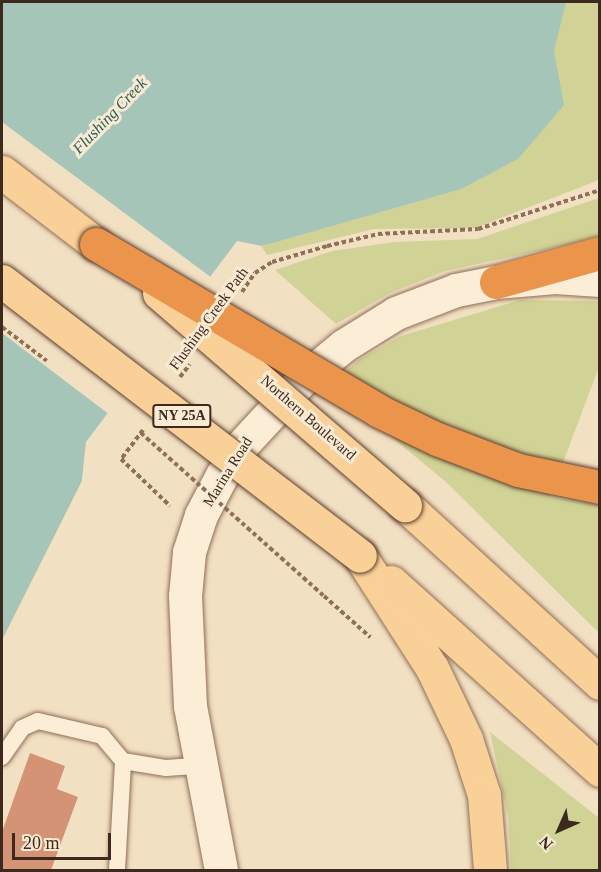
<!DOCTYPE html>
<html>
<head>
<meta charset="utf-8">
<style>
	body { margin:0 }
	#map { position:relative; width:601px; height:872px; overflow:hidden; background:#f2e0c3; font-family:"Times New Roman",serif }
	div>[style] { position:absolute }
	.green>* { inset:0; background:#d1d295 }
	.water>* { inset:0; background:#a6c5b9 }
	.pier>* { inset:0; background:#f2e0c3 }
	.building>* { inset:0; background:#d49375 }
	.path>* { height:4px; margin-top:-2px; transform-origin:0; background:repeating-linear-gradient(90deg,#8f6f57 0 4.5px,transparent 0 7.5px) }
	.roads { filter:drop-shadow(0 0 2px #8f6f57) drop-shadow(0 0 2px #8f6f57) }
	.lane>* { height:16px; margin:-8px; padding:0 8px; transform-origin:8px; border-radius:8px; background:#fcedd7 }
	.street>* { height:33px; margin:-16.5px; padding:0 16.5px; transform-origin:16.5px; border-radius:16.5px; background:#fcedd7 }
	.primary>* { height:33px; margin:-16.5px; padding:0 16.5px; transform-origin:16.5px; border-radius:16.5px; background:#f9d198 }
	.highway>* { height:33px; margin:-16.5px; padding:0 16.5px; transform-origin:16.5px; border-radius:16.5px; background:#ea944c }
	.path-bridge>* { height:4px; margin-top:-2px; transform-origin:0; background:repeating-linear-gradient(90deg,#8f6f57 0 4.5px,transparent 0 7.5px) }
	.bridges { filter:drop-shadow(0 0 2px #5c3e2c) drop-shadow(0 0 2px #5c3e2c) }
	.primary-bridge>* { height:33px; margin:-16.5px; padding:0 16.5px; transform-origin:16.5px; border-radius:16.5px; background:#f9d198 }
	.highway-bridge>* { height:33px; margin:-16.5px; padding:0 16.5px; transform-origin:16.5px; border-radius:16.5px; background:#ea944c }
	span { translate:-50% -50%; white-space:nowrap; text-align:center; line-height:1.15; -webkit-text-stroke:6px #f9ead4; paint-order:stroke }
	.shield-label span { padding:2px 4px; background:#f9ead4; border:2px solid; border-radius:4px; -webkit-text-stroke-width:0 }
	.shield-label { font-size:14px; color:#3d291d; font-weight:700 }
	.street-label { font-size:15px; color:#3d291d }
	.water-label { font-size:16px; color:#2b5f56; font-style:italic }
	.frame { position:absolute; inset:0; border:3px solid #3d291d; pointer-events:none }
	.north { position:absolute; left:529px; top:800px; width:60px; height:60px; -webkit-text-stroke:4px #f9ead4; paint-order:stroke; rotate:225deg; font-size:16px; font-weight:700; line-height:24px; text-align:center; color:#3d291d }
	.north::after { content:''; display:block; margin:auto; width:21px; height:27px; background:#3d291d; clip-path:polygon(50% 0,100% 100%,50% 72%,0 100%) }
	.scale { position:absolute; left:12px; top:833px; width:99px; height:27px; box-sizing:border-box; border:3px solid #3d291d; border-top:0; padding-left:8px; font-size:18px; line-height:21px; white-space:nowrap; color:#3d291d; -webkit-text-stroke:4px #f9ead4; paint-order:stroke }
</style>
</head>
<body>
<div id="map">
	<div class="green">
		<div style="clip-path:polygon(529px 2px,599px 2px,599px 180px,475px 228px,374px 229px,267px 255px,262px 247px,337px 205px)"></div>
		<div style="clip-path:polygon(599px 198px,599px 238px,445px 271px,390px 293px,336px 324px,275px 270px,332px 251px,395px 242px,477px 239px)"></div>
		<div style="clip-path:polygon(520px 300px,599px 301px,599px 367px,550px 497px,599px 505px,599px 633px,446px 482px,329px 385px,359px 360px,401px 336px)"></div>
		<div style="clip-path:polygon(490px 732px,599px 818px,599px 870px,511px 870px,508px 816px)"></div>
	</div>
	<div class="water">
		<div style="clip-path:polygon(2px 2px,566px 2px,554px 51px,564px 105px,518px 159px,461px 189px,262px 246px,237px 241px,86px 442px,82px 481px,2px 640px)"></div>
	</div>
	<div class="pier">
		<div style="clip-path:polygon(2px 122px,212px 278px,110px 415px,2px 333px)"></div>
		<div style="clip-path:polygon(86px 442px,84px 482px,2px 643px,82px 481px)"></div>
	</div>
	<div class="building">
		<div style="clip-path:polygon(30px 753px,65px 766px,57px 789px,78px 797px,51px 870px,2px 870px,2px 832px)"></div>
	</div>
	<div class="path">
		<div style="left:242px;top:292px;width:23px;rotate:-56deg"></div>
		<div style="left:255px;top:273px;width:20px;rotate:-33deg"></div>
		<div style="left:272px;top:262px;width:57px;rotate:-16.2deg"></div>
		<div style="left:327px;top:246px;width:52px;rotate:-13.2deg"></div>
		<div style="left:378px;top:234px;width:100px;rotate:-2.9deg"></div>
		<div style="left:478px;top:229px;width:128px;rotate:-17.7deg"></div>
		<div style="left:180px;top:377px;width:16px;rotate:-52deg"></div>
		<div style="left:143px;top:430px;width:36px;rotate:127deg"></div>
		<div style="left:121px;top:459px;width:68px;rotate:43.8deg"></div>
		<div style="left:324px;top:596px;width:62px;rotate:41.7deg"></div>
	</div>
	<div class="roads">
		<div class="lane">
			<div style="left:2px;top:757px;width:35px;rotate:-55deg"></div>
			<div style="left:22px;top:728px;width:17px;rotate:-24deg"></div>
			<div style="left:38px;top:721px;width:66px;rotate:13.2deg"></div>
			<div style="left:102px;top:736px;width:33px;rotate:50deg"></div>
			<div style="left:117px;top:870px;width:109px;rotate:-86.8deg"></div>
			<div style="left:123px;top:761px;width:44px;rotate:9.2deg"></div>
			<div style="left:166px;top:768px;width:32px;rotate:-4deg"></div>
		</div>
		<div class="street">
			<div style="left:221px;top:870px;width:167px;rotate:-100.7deg"></div>
			<div style="left:190px;top:706px;width:110px;rotate:-92.6deg"></div>
			<div style="left:185px;top:596px;width:44px;rotate:-84.8deg"></div>
			<div style="left:189px;top:552px;width:39px;rotate:-72deg"></div>
			<div style="left:201px;top:515px;width:45px;rotate:-62.3deg"></div>
			<div style="left:222px;top:475px;width:36px;rotate:-56deg"></div>
			<div style="left:242px;top:445px;width:90px;rotate:-47.3deg"></div>
			<div style="left:303px;top:379px;width:52px;rotate:-39.5deg"></div>
			<div style="left:343px;top:346px;width:62px;rotate:-31.9deg"></div>
			<div style="left:396px;top:313px;width:64px;rotate:-21deg"></div>
			<div style="left:456px;top:290px;width:41px;rotate:-11.3deg"></div>
			<div style="left:496px;top:282px;width:59px;rotate:-4.8deg"></div>
			<div style="left:555px;top:277px;width:45px;rotate:3.8deg"></div>
		</div>
		<div class="primary">
			<div style="left:2px;top:172px;width:118px;rotate:37.5deg"></div>
			<div style="left:405px;top:505px;width:264px;rotate:42.4deg"></div>
			<div style="left:360px;top:556px;width:133px;rotate:57.3deg"></div>
			<div style="left:432px;top:668px;width:79px;rotate:64.4deg"></div>
			<div style="left:466px;top:739px;width:59px;rotate:72.2deg"></div>
			<div style="left:484px;top:795px;width:75px;rotate:85.4deg"></div>
			<div style="left:391px;top:582px;width:281px;rotate:42deg"></div>
		</div>
		<div class="highway">
			<div style="left:496px;top:282px;width:108px;rotate:-15.6deg"></div>
		</div>
	</div>
	<div class="path-bridge">
		<div style="left:2px;top:327px;width:56px;rotate:37.1deg"></div>
		<div style="left:141px;top:433px;width:245px;rotate:41.7deg"></div>
	</div>
	<div class="bridges">
		<div class="primary-bridge">
			<div style="left:2px;top:281px;width:451px;rotate:37.5deg"></div>
			<div style="left:159px;top:293px;width:325px;rotate:40.8deg"></div>
		</div>
		<div class="highway-bridge">
			<div style="left:96px;top:244px;width:329px;rotate:30.5deg"></div>
			<div style="left:379px;top:411px;width:64px;rotate:25.8deg"></div>
			<div style="left:437px;top:439px;width:87px;rotate:20.9deg"></div>
			<div style="left:518px;top:470px;width:84px;rotate:11.7deg"></div>
		</div>
	</div>
	<div class="shield-label">
		<span style="left:182px;top:416px">NY 25A</span>
	</div>
	<div class="street-label">
		<span style="left:209px;top:319px;rotate:-54deg">Flushing Creek Path</span>
		<span style="left:308px;top:418px;rotate:41deg">Northern Boulevard</span>
		<span style="left:228px;top:472px;rotate:-58deg">Marina Road</span>
	</div>
	<div class="water-label">
		<span style="left:110px;top:116px;rotate:-46deg">Flushing Creek</span>
	</div>
	<div class="frame"></div>
	<div class="north">N</div>
	<div class="scale">20 m</div>
</div>
</body>
</html>
